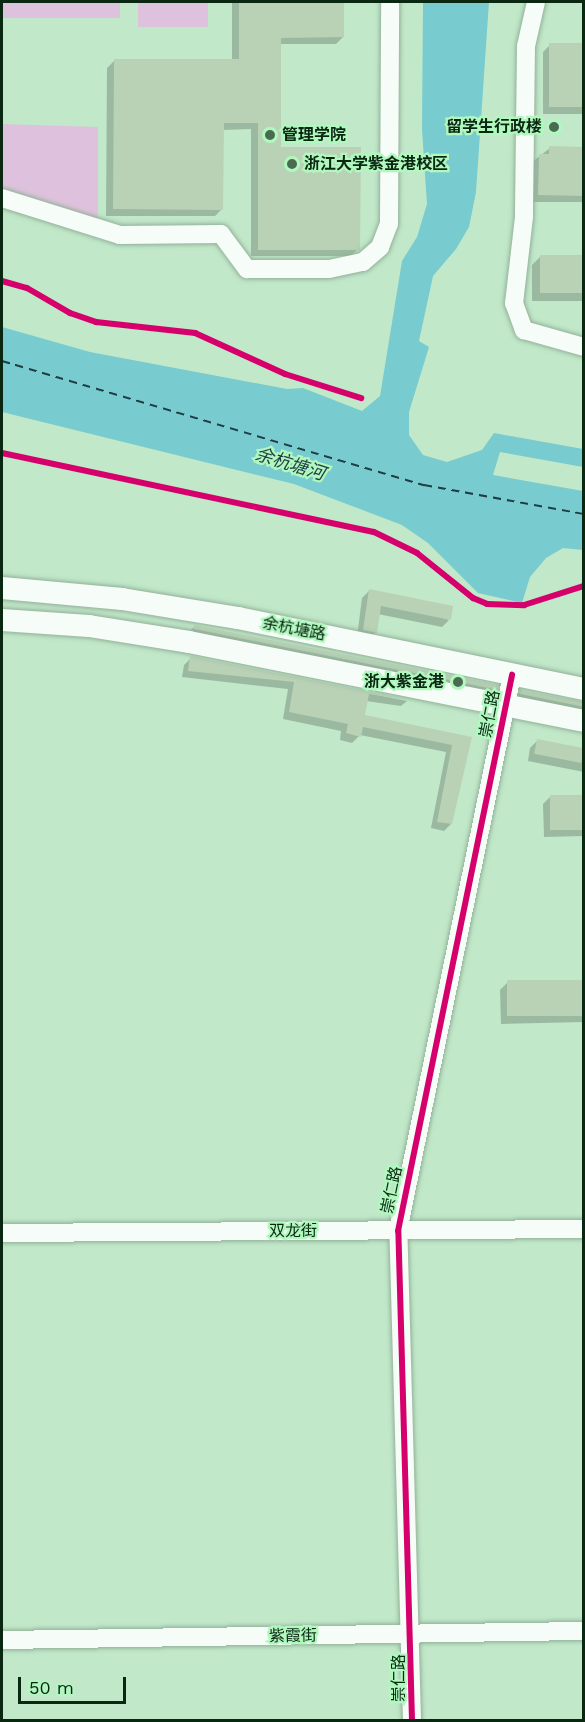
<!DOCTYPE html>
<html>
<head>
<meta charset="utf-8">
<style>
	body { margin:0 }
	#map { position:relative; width:585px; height:1722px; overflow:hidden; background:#c1e8c9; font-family:"Work Sans","Noto Sans SC",sans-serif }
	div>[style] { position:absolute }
	.green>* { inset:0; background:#dec2dd; transform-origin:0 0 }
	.water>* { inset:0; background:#78cbcf }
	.shadow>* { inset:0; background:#0003 }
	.ferry>* { height:1.5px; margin-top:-0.75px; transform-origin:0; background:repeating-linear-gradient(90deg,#1f3e44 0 8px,transparent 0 14px) }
	.building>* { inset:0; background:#b9d2b6; transform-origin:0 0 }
	.roads { filter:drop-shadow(0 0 2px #93b199) drop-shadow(0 0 2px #93b199) }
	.minor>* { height:18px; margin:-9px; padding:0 9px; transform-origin:9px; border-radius:9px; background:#f6fcf7 }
	.major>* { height:22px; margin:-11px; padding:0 11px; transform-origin:11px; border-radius:11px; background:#f6fcf7 }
	.cycleway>* { height:6px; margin:-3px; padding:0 3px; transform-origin:3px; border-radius:3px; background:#d6006c }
	.dots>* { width:16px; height:16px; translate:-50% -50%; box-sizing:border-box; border:3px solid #b1f8bf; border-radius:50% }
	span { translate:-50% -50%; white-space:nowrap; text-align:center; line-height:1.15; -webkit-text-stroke:4.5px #b1f8bf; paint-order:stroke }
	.poi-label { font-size:16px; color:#0a2712; font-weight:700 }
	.right { translate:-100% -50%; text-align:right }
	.left { translate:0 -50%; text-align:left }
	.street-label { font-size:16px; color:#0a2712 }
	.water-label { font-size:18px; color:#1f3e44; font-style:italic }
	.frame { position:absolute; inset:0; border:3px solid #0a2712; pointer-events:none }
	.scale { position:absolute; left:18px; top:1677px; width:108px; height:27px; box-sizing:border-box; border:3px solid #0a2712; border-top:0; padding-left:8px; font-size:18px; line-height:21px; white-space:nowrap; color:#0a2712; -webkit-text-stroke:4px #b1f8bf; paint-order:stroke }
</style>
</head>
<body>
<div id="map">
	<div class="green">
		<div style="left:2px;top:2px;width:118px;height:16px"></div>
		<div style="left:138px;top:2px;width:70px;height:25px"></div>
		<div style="clip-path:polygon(2px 124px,98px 127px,98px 220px,2px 190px)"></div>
	</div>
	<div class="water">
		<div style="clip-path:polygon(423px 2px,489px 2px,476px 192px,469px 227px,456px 249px,433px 276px,419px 341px,429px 347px,409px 412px,409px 435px,423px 455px,447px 462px,482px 450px,494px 433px,583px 449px,583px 467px,500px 452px,493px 475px,583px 491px,583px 550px,563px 548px,546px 558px,530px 577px,522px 603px,478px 593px,428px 543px,402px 525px,294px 484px,2px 412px,2px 327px,90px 352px,287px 389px,303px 388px,362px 411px,380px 396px,402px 261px,417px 237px,427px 204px,422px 129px)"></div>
	</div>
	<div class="shadow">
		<div style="clip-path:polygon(232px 2px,342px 2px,343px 37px,336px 44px,280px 44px,280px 149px,358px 249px,351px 256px,251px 256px,251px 129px,222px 130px,222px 209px,215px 216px,106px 216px,107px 68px,114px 61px,232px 61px)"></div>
		<div style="clip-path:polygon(550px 45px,584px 45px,584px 114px,543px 114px,543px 52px)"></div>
		<div style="clip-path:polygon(550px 148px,584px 148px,584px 202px,532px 202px,532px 162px)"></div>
		<div style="clip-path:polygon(541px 256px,584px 256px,584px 301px,532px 301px,532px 265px)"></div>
		<div style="clip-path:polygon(369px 591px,449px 620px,442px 627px,378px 614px,376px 632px,369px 639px,357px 637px,362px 598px)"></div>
		<div style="clip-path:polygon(195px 626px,497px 686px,496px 689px,489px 696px,188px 633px)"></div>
		<div style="clip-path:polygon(191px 658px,407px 701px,401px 706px,366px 701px,364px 716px,470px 738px,451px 824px,444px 831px,431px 828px,446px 752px,360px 735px,352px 743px,340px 740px,341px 731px,283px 719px,288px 689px,182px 677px,184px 665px)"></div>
		<div style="clip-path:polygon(521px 691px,584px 703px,584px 717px,514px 699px)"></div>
		<div style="clip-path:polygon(537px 741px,584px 750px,584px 772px,528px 761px,530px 748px)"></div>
		<div style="clip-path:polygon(584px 796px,584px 836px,544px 837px,543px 804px,550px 797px)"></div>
		<div style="clip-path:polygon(584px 981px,584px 1022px,501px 1024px,500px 990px,508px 982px)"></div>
	</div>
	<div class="ferry">
		<div style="left:2px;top:361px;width:440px;rotate:16.4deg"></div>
		<div style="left:424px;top:485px;width:163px;rotate:10.3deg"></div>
	</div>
	<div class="building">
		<div style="clip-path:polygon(239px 2px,344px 2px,344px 37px,281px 38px,281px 147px,361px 147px,360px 250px,258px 250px,258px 123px,224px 123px,223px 210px,113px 209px,114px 59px,239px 59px)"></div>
		<div style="left:549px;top:43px;width:35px;height:64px"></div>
		<div style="clip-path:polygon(549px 146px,584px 147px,584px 196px,538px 195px,539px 154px,549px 154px)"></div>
		<div style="left:540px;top:255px;width:44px;height:38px"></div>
		<div style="clip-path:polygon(369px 589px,453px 606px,451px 620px,381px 606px,377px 633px,363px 630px)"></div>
		<div style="clip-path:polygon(194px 625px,498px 685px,497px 690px,194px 629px)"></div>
		<div style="clip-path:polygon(190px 656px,410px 700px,369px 694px,365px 715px,472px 737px,452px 824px,437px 822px,452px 745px,363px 727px,361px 737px,346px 733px,348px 724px,289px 712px,294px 682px,188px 671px)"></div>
		<div style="clip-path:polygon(520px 690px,584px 702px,584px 707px,520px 694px)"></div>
		<div style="left:537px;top:739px;width:48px;height:15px;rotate:11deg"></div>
		<div style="left:550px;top:795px;width:34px;height:35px"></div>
		<div style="left:584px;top:980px;width:36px;height:77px;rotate:90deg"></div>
	</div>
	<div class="roads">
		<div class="minor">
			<div style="left:536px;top:2px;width:45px;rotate:102.8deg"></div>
			<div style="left:526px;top:46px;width:171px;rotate:90.7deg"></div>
			<div style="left:524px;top:217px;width:87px;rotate:96.6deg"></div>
			<div style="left:514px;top:303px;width:29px;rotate:70deg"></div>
			<div style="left:524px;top:330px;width:62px;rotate:15.8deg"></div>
			<div style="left:2px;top:198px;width:124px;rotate:17.4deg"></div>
			<div style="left:120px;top:235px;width:101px;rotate:-0.6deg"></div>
			<div style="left:221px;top:234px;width:44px;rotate:53.4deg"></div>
			<div style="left:247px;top:269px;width:82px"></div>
			<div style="left:329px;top:269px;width:35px;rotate:-12deg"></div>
			<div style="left:363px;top:262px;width:23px;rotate:-41deg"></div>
			<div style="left:380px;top:247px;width:25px;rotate:-69deg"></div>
			<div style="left:389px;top:224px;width:222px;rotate:-89.7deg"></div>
			<div style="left:2px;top:1233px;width:582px;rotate:-0.39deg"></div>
			<div style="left:2px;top:1640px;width:582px;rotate:-0.89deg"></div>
			<div style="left:412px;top:1720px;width:489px;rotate:-91.6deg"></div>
			<div style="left:398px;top:1231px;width:568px;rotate:-78.41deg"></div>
		</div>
		<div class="major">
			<div style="left:2px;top:588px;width:121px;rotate:5.2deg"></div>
			<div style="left:122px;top:599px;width:118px;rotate:9.3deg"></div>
			<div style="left:238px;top:618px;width:353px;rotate:11.6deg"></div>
			<div style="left:2px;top:620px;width:87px;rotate:3.9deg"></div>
			<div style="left:89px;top:626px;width:101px;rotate:9.1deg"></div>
			<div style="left:189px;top:642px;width:403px;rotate:11.3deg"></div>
		</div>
	</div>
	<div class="cycleway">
		<div style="left:2px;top:281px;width:26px;rotate:16deg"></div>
		<div style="left:27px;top:288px;width:50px;rotate:30.2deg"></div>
		<div style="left:70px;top:313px;width:28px;rotate:19deg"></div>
		<div style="left:96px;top:322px;width:100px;rotate:6.3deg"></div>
		<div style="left:195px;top:333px;width:99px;rotate:24.5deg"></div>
		<div style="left:285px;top:374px;width:80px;rotate:17.5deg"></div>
		<div style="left:2px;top:453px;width:380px;rotate:12deg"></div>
		<div style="left:374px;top:532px;width:48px;rotate:26deg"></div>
		<div style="left:417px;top:553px;width:72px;rotate:38.8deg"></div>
		<div style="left:473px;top:598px;width:15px;rotate:23deg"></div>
		<div style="left:487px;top:604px;width:37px;rotate:2deg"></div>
		<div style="left:524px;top:605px;width:63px;rotate:-17.6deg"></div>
		<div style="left:412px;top:1720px;width:489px;rotate:-91.6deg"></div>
		<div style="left:398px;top:1231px;width:568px;rotate:-78.41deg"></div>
	</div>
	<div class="dots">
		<div style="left:554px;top:127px;background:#4a6b52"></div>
		<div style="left:270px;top:135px;background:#4a6b52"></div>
		<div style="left:292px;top:164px;background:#4a6b52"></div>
		<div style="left:458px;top:682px;background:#4a6b52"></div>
	</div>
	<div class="poi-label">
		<span class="right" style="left:542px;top:127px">留学生行政楼</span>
		<span class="left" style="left:282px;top:135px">管理学院</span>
		<span class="left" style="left:304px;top:164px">浙江大学紫金港校区</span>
		<span class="right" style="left:444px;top:682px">浙大紫金港</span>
	</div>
	<div class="street-label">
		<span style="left:294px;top:629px;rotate:11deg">余杭塘路</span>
		<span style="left:490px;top:714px;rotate:-79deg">崇仁路</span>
		<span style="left:392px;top:1190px;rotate:-78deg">崇仁路</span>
		<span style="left:293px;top:1231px">双龙街</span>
		<span style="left:293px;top:1636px;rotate:-1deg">紫霞街</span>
		<span style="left:399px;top:1678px;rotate:-90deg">崇仁路</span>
	</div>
	<div class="water-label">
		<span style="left:290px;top:464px;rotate:17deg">余杭塘河</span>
	</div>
	<div class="frame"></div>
	<div class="scale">50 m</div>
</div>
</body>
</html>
